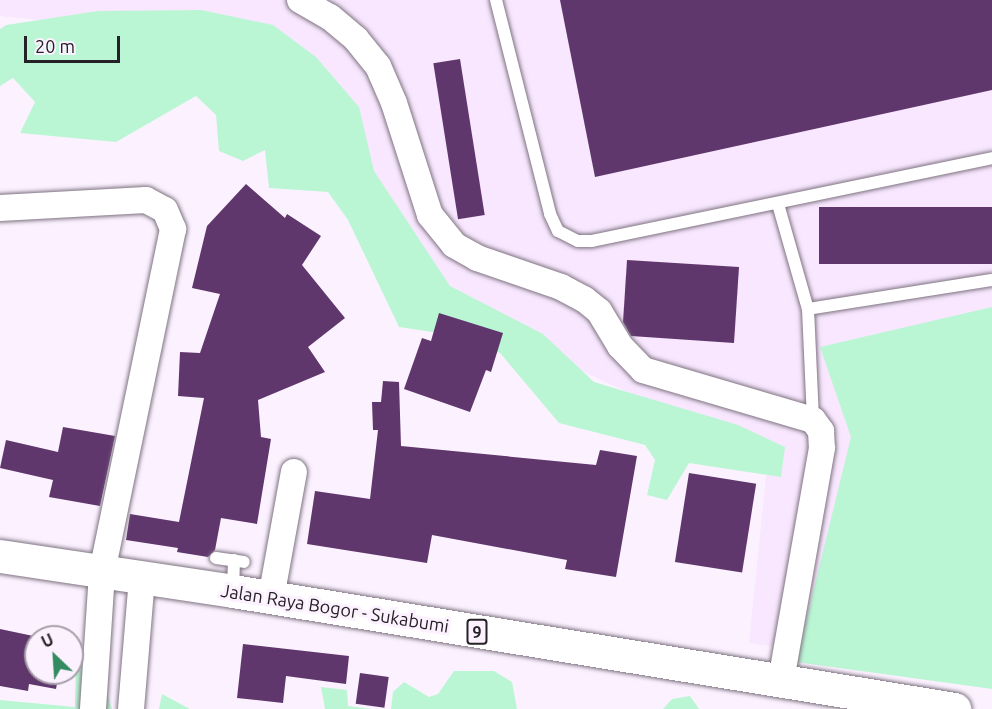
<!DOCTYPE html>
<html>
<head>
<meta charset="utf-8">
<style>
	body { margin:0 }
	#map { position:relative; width:992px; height:709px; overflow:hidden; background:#fcf2ff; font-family:Ubuntu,sans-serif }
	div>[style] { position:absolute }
	.built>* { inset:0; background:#f8e7fe }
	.green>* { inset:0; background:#bbf6d4 }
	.building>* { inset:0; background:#60376d; transform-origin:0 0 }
	.roads { filter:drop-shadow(0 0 2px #7e7381) drop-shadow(0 0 2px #7e7381) }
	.lane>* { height:12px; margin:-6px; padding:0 6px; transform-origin:6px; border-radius:6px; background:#fff }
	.street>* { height:26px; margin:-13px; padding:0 13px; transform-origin:13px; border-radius:13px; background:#fff }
	.highway>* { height:33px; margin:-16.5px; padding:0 16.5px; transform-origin:16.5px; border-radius:16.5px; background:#fff }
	span { translate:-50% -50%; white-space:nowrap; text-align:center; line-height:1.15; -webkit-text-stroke:6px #fcf2ff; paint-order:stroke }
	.shield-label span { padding:2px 4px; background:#fcf2ff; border:2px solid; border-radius:4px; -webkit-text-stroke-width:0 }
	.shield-label { font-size:16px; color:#252127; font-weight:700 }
	.street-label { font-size:18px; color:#252127 }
	.north { position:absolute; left:24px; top:625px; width:60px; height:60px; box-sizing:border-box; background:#fcf2ff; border:2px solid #a69ea9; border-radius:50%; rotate:335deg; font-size:16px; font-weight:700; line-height:24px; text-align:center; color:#252127 }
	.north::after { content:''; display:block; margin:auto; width:21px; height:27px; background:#338b61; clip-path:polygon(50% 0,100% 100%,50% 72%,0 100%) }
	.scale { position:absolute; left:24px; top:36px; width:96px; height:27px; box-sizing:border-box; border:3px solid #252127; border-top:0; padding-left:8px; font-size:18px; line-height:21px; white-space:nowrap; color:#252127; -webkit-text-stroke:4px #fcf2ff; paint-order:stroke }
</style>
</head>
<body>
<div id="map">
	<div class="built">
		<div style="clip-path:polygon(0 0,992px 0,992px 677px,749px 643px,768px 457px,446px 308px,272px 44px,0 16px)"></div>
	</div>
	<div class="green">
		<div style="clip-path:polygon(201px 10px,273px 25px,316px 57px,359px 107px,374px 171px,450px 286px,543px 334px,594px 382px,738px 425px,785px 447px,781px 477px,689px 463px,667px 500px,647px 495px,655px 460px,645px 445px,559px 423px,500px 353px,446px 334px,399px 327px,348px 220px,328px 192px,269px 188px,265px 150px,243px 161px,219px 151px,216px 115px,196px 96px,116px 142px,20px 133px,35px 102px,13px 78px,0 86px,0 29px,6px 25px,98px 11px)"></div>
		<div style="clip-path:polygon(992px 307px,992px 689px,796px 662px,851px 437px,820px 347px)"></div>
		<div style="clip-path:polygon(76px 656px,99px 669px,112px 709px,0 709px,0 700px,75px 707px)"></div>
		<div style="clip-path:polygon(454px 671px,494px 671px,512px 682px,517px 709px,391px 709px,393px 692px,404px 682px,429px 697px,438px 694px)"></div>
		<div style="clip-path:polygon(321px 687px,347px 690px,348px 706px,372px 709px,325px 709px)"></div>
		<div style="clip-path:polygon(162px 694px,190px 709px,159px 709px)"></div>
		<div style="clip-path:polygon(690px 696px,699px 709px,663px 709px,672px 699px)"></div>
	</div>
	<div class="building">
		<div style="clip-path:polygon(560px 0,992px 0,992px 90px,595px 177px)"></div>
		<div style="left:460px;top:59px;width:158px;height:27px;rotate:81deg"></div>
		<div style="clip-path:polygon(246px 184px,285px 218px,287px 214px,321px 236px,302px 265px,345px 318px,308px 347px,325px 372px,258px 400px,261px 437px,271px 439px,257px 524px,221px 518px,215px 550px,208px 557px,177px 552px,178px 548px,126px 540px,130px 514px,179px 522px,204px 398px,178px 396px,180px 352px,200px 353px,220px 294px,192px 288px,207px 226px)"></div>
		<div style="left:992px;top:207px;width:57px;height:173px;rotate:90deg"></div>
		<div style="clip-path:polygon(627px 260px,739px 267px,734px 343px,631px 336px,623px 322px)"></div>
		<div style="clip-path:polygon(439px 313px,503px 333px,491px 372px,486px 370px,470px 412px,404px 389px,422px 338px,431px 341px)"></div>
		<div style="clip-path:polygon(383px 381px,399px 382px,401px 446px,596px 465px,600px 450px,637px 456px,616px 577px,565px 569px,567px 560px,432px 535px,427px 563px,307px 544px,315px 491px,370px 499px,378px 430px,373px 430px,372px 402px,381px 402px)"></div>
		<div style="clip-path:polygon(63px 427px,115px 436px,100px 506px,49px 497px,53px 480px,0 468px,6px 440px,58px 452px)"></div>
		<div style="left:689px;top:473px;width:68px;height:90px;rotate:9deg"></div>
		<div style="clip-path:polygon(0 629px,38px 637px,36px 673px,59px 673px,56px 689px,29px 684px,28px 691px,0 686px)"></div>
		<div style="clip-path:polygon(243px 644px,349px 656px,346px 684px,286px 676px,283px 703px,237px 698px)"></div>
		<div style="left:360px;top:673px;width:29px;height:31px;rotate:8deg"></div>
	</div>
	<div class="roads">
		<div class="lane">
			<div style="left:496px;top:0;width:221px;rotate:75.8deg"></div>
			<div style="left:550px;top:214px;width:19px;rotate:65deg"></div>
			<div style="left:558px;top:231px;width:22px;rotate:27deg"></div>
			<div style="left:578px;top:241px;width:14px"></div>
			<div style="left:592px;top:241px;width:409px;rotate:-11.7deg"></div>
			<div style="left:778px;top:204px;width:109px;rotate:74.1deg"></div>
			<div style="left:808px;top:309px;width:111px;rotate:87.4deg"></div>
			<div style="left:808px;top:309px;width:186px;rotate:-9deg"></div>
			<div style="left:216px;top:558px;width:28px;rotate:8deg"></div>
			<div style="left:233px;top:589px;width:29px;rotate:-88deg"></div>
		</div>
		<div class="street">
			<div style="left:300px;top:0;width:34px;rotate:30deg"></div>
			<div style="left:330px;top:17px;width:34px;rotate:40deg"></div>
			<div style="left:356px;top:39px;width:35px;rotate:51deg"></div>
			<div style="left:378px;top:66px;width:40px;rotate:66.6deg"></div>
			<div style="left:394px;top:103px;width:118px;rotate:72.2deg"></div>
			<div style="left:430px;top:215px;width:38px;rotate:51deg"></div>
			<div style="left:454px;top:245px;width:26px;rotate:29deg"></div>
			<div style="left:477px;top:258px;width:89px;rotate:19deg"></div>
			<div style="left:561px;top:287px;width:26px;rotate:28deg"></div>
			<div style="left:584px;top:299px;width:19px;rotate:39deg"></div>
			<div style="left:599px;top:311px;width:41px;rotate:59deg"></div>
			<div style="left:620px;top:346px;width:33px;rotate:46deg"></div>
			<div style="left:643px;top:370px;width:177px;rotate:16.4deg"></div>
			<div style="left:813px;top:420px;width:14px;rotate:54deg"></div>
			<div style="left:821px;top:431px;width:17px;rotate:87deg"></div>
			<div style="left:822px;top:448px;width:237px;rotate:100deg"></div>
			<div style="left:0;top:208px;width:146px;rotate:-3.1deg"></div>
			<div style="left:146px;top:200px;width:21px;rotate:28deg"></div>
			<div style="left:165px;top:210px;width:21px;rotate:67deg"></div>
			<div style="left:173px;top:229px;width:351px;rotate:101.7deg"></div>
			<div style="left:102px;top:573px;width:136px;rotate:93.8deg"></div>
			<div style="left:271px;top:598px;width:128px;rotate:-79.7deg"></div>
			<div style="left:131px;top:709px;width:130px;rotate:-85.2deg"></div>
		</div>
		<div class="highway">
			<div style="left:0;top:556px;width:236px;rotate:8.5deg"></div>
			<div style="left:233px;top:591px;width:731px;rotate:9.29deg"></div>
		</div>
	</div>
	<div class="shield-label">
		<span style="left:477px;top:632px">9</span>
	</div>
	<div class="street-label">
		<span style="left:335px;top:608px;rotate:9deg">Jalan Raya Bogor - Sukabumi</span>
	</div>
	<div class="north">U</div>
	<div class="scale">20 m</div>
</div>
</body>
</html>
